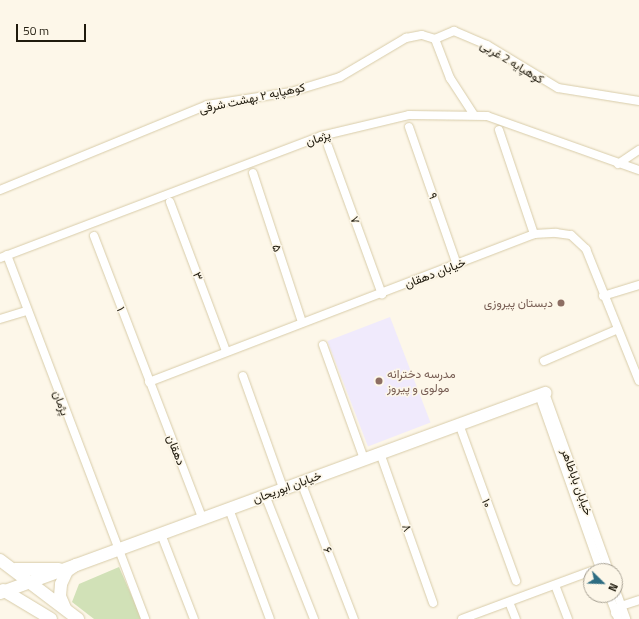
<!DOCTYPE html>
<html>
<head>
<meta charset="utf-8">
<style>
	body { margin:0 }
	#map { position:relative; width:639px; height:619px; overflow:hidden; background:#fdf7e9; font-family:"Titillium Web",Vazirmatn,sans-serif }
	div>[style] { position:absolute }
	.education>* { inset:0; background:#f0eafc; transform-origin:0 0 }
	.green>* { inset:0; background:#d1e1b7 }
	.roads { filter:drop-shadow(0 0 1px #d8cca9) drop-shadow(0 0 1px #d8cca9) }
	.minor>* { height:8px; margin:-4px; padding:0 4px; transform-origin:4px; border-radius:4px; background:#fff }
	.tertiary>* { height:10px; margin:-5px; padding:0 5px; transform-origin:5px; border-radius:5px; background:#fff }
	.secondary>* { height:12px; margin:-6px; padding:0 6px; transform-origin:6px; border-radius:6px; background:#fff }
	.dots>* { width:11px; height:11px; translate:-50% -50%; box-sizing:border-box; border:2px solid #fdf7e9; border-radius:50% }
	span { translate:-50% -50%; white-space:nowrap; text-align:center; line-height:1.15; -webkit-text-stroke:3px #fdf7e9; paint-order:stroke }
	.street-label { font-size:12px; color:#201b0e }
	.education-label { font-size:12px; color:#785e54 }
	.right { translate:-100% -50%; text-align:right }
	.left { translate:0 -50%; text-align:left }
	.north { position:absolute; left:583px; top:563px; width:40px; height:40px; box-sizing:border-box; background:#fdf7e9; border:1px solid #a59f91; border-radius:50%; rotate:113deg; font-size:11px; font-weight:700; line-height:16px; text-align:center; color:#201b0e }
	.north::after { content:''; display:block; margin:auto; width:14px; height:18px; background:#2e6d82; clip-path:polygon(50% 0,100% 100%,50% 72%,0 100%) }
	.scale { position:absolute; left:16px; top:24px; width:70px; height:18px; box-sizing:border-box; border:2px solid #201b0e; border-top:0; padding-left:5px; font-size:12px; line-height:14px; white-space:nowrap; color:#201b0e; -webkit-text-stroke:3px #fdf7e9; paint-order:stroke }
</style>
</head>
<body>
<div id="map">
	<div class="education">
		<div style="left:390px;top:317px;width:113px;height:67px;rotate:69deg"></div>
	</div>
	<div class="green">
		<div style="clip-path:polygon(119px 567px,142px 619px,94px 619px,72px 602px,79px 584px)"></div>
	</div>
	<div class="roads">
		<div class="minor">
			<div style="left:435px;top:39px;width:21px;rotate:-23deg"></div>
			<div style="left:454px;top:31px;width:36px;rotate:23deg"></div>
			<div style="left:487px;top:45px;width:83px;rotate:31.2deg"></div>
			<div style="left:558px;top:88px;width:82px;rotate:9.1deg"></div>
			<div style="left:435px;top:39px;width:42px;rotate:69deg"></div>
			<div style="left:450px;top:78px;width:44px;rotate:57deg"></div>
			<div style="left:409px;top:127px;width:146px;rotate:70.8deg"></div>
			<div style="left:499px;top:130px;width:110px;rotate:71.4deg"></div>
			<div style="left:328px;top:146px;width:158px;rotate:70deg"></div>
			<div style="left:618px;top:164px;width:25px;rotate:-34deg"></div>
			<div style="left:253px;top:173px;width:157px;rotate:71.8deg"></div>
			<div style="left:0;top:190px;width:224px;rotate:-22.3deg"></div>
			<div style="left:207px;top:105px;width:85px;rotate:-8.8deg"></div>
			<div style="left:291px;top:92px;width:51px;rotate:-17deg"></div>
			<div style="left:340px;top:77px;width:77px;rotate:-30.6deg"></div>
			<div style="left:406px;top:38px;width:16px;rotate:-11deg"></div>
			<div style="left:422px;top:35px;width:14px;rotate:17deg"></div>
			<div style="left:170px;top:202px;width:159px;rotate:69.4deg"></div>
			<div style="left:94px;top:236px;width:302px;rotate:69deg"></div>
			<div style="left:7px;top:255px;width:389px;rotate:69.2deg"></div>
			<div style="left:0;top:258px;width:343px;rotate:-20.8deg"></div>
			<div style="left:321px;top:136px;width:90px;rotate:-13.4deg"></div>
			<div style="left:409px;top:115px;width:78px;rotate:0.7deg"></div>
			<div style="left:487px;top:116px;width:161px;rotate:19.6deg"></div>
			<div style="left:603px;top:296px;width:38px;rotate:-17deg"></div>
			<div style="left:0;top:319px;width:27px;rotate:-17deg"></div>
			<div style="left:323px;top:345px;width:121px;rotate:70.2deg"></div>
			<div style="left:544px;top:361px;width:78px;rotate:-23.3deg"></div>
			<div style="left:243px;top:376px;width:119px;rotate:70.3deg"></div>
			<div style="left:149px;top:382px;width:412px;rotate:-21deg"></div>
			<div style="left:534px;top:234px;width:22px;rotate:-3deg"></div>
			<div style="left:556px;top:233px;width:15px;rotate:8deg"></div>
			<div style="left:571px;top:235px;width:21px;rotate:43deg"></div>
			<div style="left:586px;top:249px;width:142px;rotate:68.1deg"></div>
			<div style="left:545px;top:393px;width:189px;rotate:70.2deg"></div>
			<div style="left:539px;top:395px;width:187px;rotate:70.6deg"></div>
			<div style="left:459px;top:424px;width:167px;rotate:70deg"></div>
			<div style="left:380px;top:453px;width:159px;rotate:70.5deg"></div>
			<div style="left:301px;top:482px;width:147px;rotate:68.9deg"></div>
			<div style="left:265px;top:495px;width:133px;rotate:68.4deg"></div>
			<div style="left:229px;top:509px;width:117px;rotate:69.6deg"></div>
			<div style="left:161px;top:534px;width:91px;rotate:68.8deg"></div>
			<div style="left:555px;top:585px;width:36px;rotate:69deg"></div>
			<div style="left:615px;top:588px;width:33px;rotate:70deg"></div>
			<div style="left:609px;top:595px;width:26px;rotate:69deg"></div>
			<div style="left:509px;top:602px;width:18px;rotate:68deg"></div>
			<div style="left:621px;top:606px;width:19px;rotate:-18deg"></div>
			<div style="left:462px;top:619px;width:138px;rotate:-20.4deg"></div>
		</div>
		<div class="tertiary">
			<div style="left:616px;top:613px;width:9px;rotate:-54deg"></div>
		</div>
		<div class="secondary">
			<div style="left:0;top:560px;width:98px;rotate:37.1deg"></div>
			<div style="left:15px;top:569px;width:44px"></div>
			<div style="left:3px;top:590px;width:56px;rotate:31.1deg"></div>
			<div style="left:0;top:593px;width:581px;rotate:-20.15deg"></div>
			<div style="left:65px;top:608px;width:13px;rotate:-113deg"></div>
			<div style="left:60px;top:596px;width:12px;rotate:-85deg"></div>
			<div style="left:61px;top:584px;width:14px;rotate:-65deg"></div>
			<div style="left:67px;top:571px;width:11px;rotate:-34deg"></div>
		</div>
	</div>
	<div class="dots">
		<div style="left:561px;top:303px;background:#8d6e63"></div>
		<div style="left:379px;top:381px;background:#8d6e63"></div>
	</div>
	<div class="street-label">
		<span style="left:512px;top:62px;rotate:31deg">کوهپایه 2 غربی</span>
		<span style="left:252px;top:98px;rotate:-12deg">کوهپایه ۲ بهشت شرقی</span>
		<span style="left:318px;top:138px;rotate:-19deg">پژمان</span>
		<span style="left:433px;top:196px;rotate:71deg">۹</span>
		<span style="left:355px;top:220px;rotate:70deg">۷</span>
		<span style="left:277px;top:248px;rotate:72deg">۵</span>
		<span style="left:435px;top:273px;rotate:-21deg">خیابان دهقان</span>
		<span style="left:198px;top:276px;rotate:70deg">۳</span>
		<span style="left:121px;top:309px;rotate:69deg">۱</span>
		<span style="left:61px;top:403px;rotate:69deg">پژمان</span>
		<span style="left:176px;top:450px;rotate:69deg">دهقان</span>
		<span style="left:577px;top:482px;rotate:70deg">خیابان باباطاهر</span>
		<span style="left:287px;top:487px;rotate:-20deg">خیابان ابوریحان</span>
		<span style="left:487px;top:503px;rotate:70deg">۱۰</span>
		<span style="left:407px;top:528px;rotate:70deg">۸</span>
		<span style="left:328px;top:550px;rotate:69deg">۶</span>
	</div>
	<div class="education-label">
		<span class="right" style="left:553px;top:303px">دبستان پیروزی</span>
		<span class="left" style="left:387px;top:381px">مدرسه دخترانه<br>مولوی و پیروز</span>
	</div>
	<div class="north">N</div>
	<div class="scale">50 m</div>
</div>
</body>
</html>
